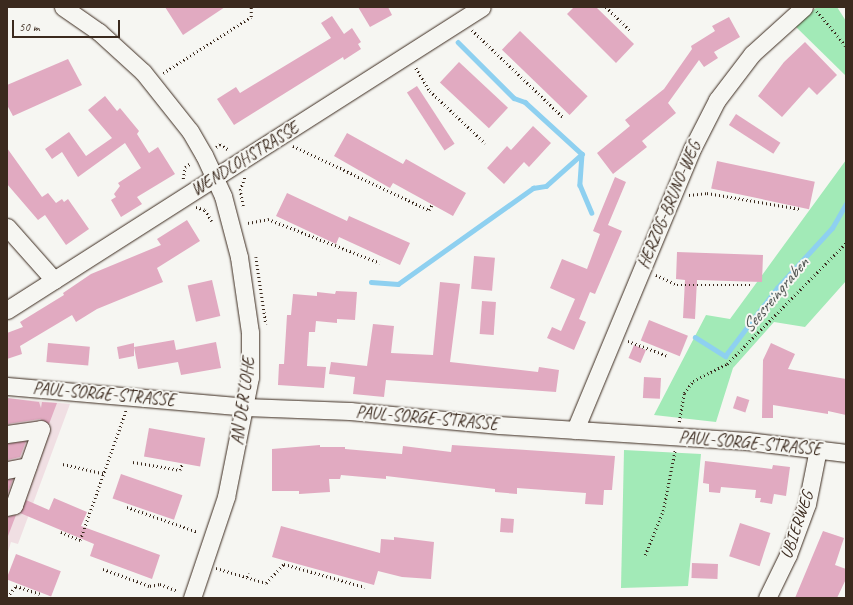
<!DOCTYPE html>
<html>
<head>
<meta charset="utf-8">
<style>
	body { margin:0 }
	#map { position:relative; width:853px; height:605px; overflow:hidden; background:#f6f6f2; font-family:Caveat,sans-serif }
	div>[style] { position:absolute }
	.built>* { inset:0; background:#f0dfe3 }
	.green>* { inset:0; background:#a2eab7 }
	.stream>* { height:4.5px; margin:-2.25px; padding:0 2.25px; transform-origin:2.25px; border-radius:2.25px; background:#8ed0f0 }
	.building>* { inset:0; background:#e1aac1; transform-origin:0 0 }
	.path>* { height:2.5px; margin-top:-1.25px; transform-origin:0; background:repeating-linear-gradient(90deg,#3b2a1e 0 1px,transparent 0 4px) }
	.roads { filter:drop-shadow(0 0 1px #3b2a1e) drop-shadow(0 0 1px #3b2a1e) }
	.minor>* { height:17px; margin:-8.5px; padding:0 8.5px; transform-origin:8.5px; border-radius:8.5px; background:#f6f6f2 }
	span { translate:-50% -50%; white-space:nowrap; text-align:center; line-height:1.15; -webkit-text-stroke:4px #f6f6f2; paint-order:stroke }
	.street-label { font-size:17px; color:#3b2a1e }
	.water-label { font-size:18px; color:#505452; font-style:italic }
	.frame { position:absolute; inset:0; border:8px solid #3b2a1e; pointer-events:none }
	.scale { position:absolute; left:12px; top:20px; width:108px; height:18px; box-sizing:border-box; border:2px solid #3b2a1e; border-top:0; padding-left:5px; font-size:12px; line-height:14px; white-space:nowrap; color:#3b2a1e; -webkit-text-stroke:3px #f6f6f2; paint-order:stroke }
</style>
</head>
<body>
<div id="map">
	<div class="built">
		<div style="clip-path:polygon(7px 398px,70px 404px,18px 544px,11px 542px,7px 555px)"></div>
	</div>
	<div class="green">
		<div style="clip-path:polygon(817px 7px,837px 7px,846px 21px,846px 76px,795px 26px)"></div>
		<div style="clip-path:polygon(846px 160px,846px 281px,805px 327px,774px 322px,733px 368px,716px 422px,654px 415px,706px 315px,730px 319px)"></div>
		<div style="clip-path:polygon(624px 450px,701px 454px,688px 586px,621px 588px)"></div>
	</div>
	<div class="stream">
		<div style="left:458px;top:42px;width:79px;rotate:45deg"></div>
		<div style="left:514px;top:98px;width:12px;rotate:20deg"></div>
		<div style="left:525px;top:102px;width:77px;rotate:42.4deg"></div>
		<div style="left:582px;top:154px;width:31px;rotate:94deg"></div>
		<div style="left:580px;top:185px;width:30px;rotate:67deg"></div>
		<div style="left:371px;top:282px;width:27px;rotate:4deg"></div>
		<div style="left:398px;top:284px;width:166px;rotate:-35.4deg"></div>
		<div style="left:533px;top:188px;width:13px;rotate:-9deg"></div>
		<div style="left:546px;top:186px;width:48px;rotate:-41.6deg"></div>
		<div style="left:695px;top:337px;width:36px;rotate:32deg"></div>
		<div style="left:725px;top:356px;width:86px;rotate:-52.6deg"></div>
		<div style="left:777px;top:288px;width:81px;rotate:-47.5deg"></div>
		<div style="left:832px;top:228px;width:28px;rotate:-60deg"></div>
	</div>
	<div class="building">
		<div style="clip-path:polygon(165px 7px,225px 7px,183px 35px)"></div>
		<div style="clip-path:polygon(358px 7px,388px 7px,392px 15px,370px 27px)"></div>
		<div style="clip-path:polygon(574px 7px,596px 7px,634px 44px,616px 63px,567px 14px)"></div>
		<div style="clip-path:polygon(332px 16px,344px 34px,352px 28px,361px 42px,358px 44px,361px 49px,344px 60px,343px 57px,234px 125px,217px 99px,236px 87px,240px 93px,331px 38px,321px 23px)"></div>
		<div style="clip-path:polygon(729px 17px,740px 37px,714px 52px,718px 58px,704px 67px,699px 60px,668px 103px,676px 113px,642px 141px,647px 147px,613px 174px,597px 153px,630px 126px,625px 120px,664px 89px,692px 49px,691px 46px,715px 31px,712px 26px)"></div>
		<div style="left:520px;top:31px;width:94px;height:26px;rotate:44deg"></div>
		<div style="clip-path:polygon(805px 42px,837px 75px,817px 95px,809px 87px,782px 117px,758px 96px,784px 62px)"></div>
		<div style="clip-path:polygon(68px 59px,82px 85px,13px 116px,7px 105px,7px 85px)"></div>
		<div style="left:459px;top:62px;width:67px;height:28px;rotate:43deg"></div>
		<div style="left:417px;top:86px;width:69px;height:12px;rotate:57deg"></div>
		<div style="clip-path:polygon(105px 96px,117px 111px,120px 108px,139px 131px,137px 134px,149px 153px,158px 147px,175px 174px,137px 197px,142px 204px,121px 217px,111px 200px,116px 197px,114px 194px,120px 186px,118px 183px,141px 168px,125px 143px,78px 177px,62px 152px,52px 159px,45px 149px,69px 132px,86px 156px,112px 138px,88px 110px)"></div>
		<div style="left:736px;top:114px;width:53px;height:13px;rotate:33deg"></div>
		<div style="clip-path:polygon(533px 126px,551px 143px,529px 167px,524px 162px,504px 184px,487px 168px,507px 146px,511px 150px)"></div>
		<div style="clip-path:polygon(347px 133px,403px 164px,406px 159px,466px 193px,453px 216px,393px 183px,390px 188px,334px 156px)"></div>
		<div style="clip-path:polygon(7px 148px,42px 197px,48px 193px,56px 203px,62px 199px,64px 202px,68px 199px,89px 229px,66px 245px,45px 215px,38px 220px,7px 184px)"></div>
		<div style="left:717px;top:161px;width:100px;height:28px;rotate:12deg"></div>
		<div style="clip-path:polygon(615px 177px,626px 182px,608px 225px,622px 231px,595px 294px,590px 292px,579px 319px,586px 322px,574px 350px,547px 338px,552px 327px,561px 331px,575px 299px,550px 288px,562px 259px,587px 269px,600px 234px,593px 231px)"></div>
		<div style="clip-path:polygon(287px 193px,347px 221px,349px 216px,410px 243px,400px 265px,339px 237px,336px 244px,276px 216px)"></div>
		<div style="clip-path:polygon(187px 220px,200px 241px,157px 268px,163px 282px,97px 309px,76px 322px,72px 315px,20px 346px,22px 354px,7px 359px,7px 333px,23px 327px,20px 322px,64px 295px,63px 293px,91px 274px,161px 245px,157px 239px)"></div>
		<div style="clip-path:polygon(677px 252px,763px 255px,762px 282px,697px 280px,695px 319px,683px 318px,685px 280px,676px 279px)"></div>
		<div style="left:474px;top:256px;width:21px;height:33px;rotate:5deg"></div>
		<div style="left:212px;top:280px;width:37px;height:25px;rotate:77deg"></div>
		<div style="clip-path:polygon(440px 282px,460px 284px,450px 362px,538px 372px,539px 367px,559px 370px,556px 392px,386px 380px,384px 397px,353px 394px,355px 377px,329px 374px,331px 362px,367px 366px,373px 324px,394px 326px,391px 353px,433px 355px)"></div>
		<div style="clip-path:polygon(336px 291px,357px 292px,355px 320px,337px 319px,337px 323px,316px 321px,315px 332px,309px 332px,307px 366px,326px 367px,324px 388px,278px 385px,279px 364px,284px 364px,287px 315px,291px 315px,293px 294px,317px 296px,317px 292px,335px 294px)"></div>
		<div style="left:482px;top:301px;width:14px;height:33px;rotate:4deg"></div>
		<div style="left:649px;top:320px;width:42px;height:22px;rotate:22deg"></div>
		<div style="clip-path:polygon(174px 340px,176px 350px,216px 342px,221px 368px,181px 375px,178px 362px,138px 369px,134px 347px)"></div>
		<div style="left:48px;top:343px;width:42px;height:19px;rotate:5deg"></div>
		<div style="clip-path:polygon(134px 343px,134px 356px,119px 359px,117px 347px)"></div>
		<div style="clip-path:polygon(771px 343px,795px 354px,788px 369px,846px 379px,846px 415px,828px 411px,828px 414px,773px 405px,773px 418px,762px 418px,763px 360px)"></div>
		<div style="left:634px;top:345px;width:13px;height:14px;rotate:23deg"></div>
		<div style="left:644px;top:377px;width:17px;height:21px;rotate:3deg"></div>
		<div style="left:737px;top:396px;width:13px;height:13px;rotate:18deg"></div>
		<div style="clip-path:polygon(7px 398px,39px 402px,41px 408px,42px 402px,57px 403px,49px 424px,40px 419px,7px 424px)"></div>
		<div style="left:149px;top:428px;width:57px;height:29px;rotate:10deg"></div>
		<div style="clip-path:polygon(26px 441px,20px 457px,7px 460px,7px 444px)"></div>
		<div style="clip-path:polygon(320px 445px,320px 447px,345px 447px,345px 449px,402px 454px,403px 446px,451px 452px,452px 445px,615px 456px,612px 490px,604px 490px,603px 505px,585px 504px,586px 493px,517px 488px,517px 494px,495px 492px,495px 489px,386px 476px,386px 479px,341px 475px,340px 479px,329px 479px,330px 492px,299px 494px,299px 491px,272px 491px,272px 449px)"></div>
		<div style="clip-path:polygon(705px 461px,772px 469px,773px 465px,790px 467px,786px 496px,774px 494px,772px 504px,760px 502px,761px 498px,755px 498px,756px 490px,721px 487px,720px 493px,709px 492px,709px 484px,703px 483px)"></div>
		<div style="left:121px;top:474px;width:65px;height:26px;rotate:19deg"></div>
		<div style="clip-path:polygon(13px 479px,7px 495px,7px 480px)"></div>
		<div style="clip-path:polygon(54px 498px,87px 512px,81px 526px,160px 555px,152px 579px,90px 556px,94px 544px,20px 513px,26px 500px,49px 510px)"></div>
		<div style="clip-path:polygon(16px 515px,8px 536px,7px 536px,7px 517px)"></div>
		<div style="left:501px;top:518px;width:13px;height:14px;rotate:4deg"></div>
		<div style="left:740px;top:523px;width:32px;height:35px;rotate:18deg"></div>
		<div style="clip-path:polygon(281px 526px,380px 553px,381px 539px,394px 540px,394px 537px,434px 542px,431px 579px,402px 577px,378px 571px,374px 585px,272px 557px)"></div>
		<div style="clip-path:polygon(823px 531px,844px 538px,835px 565px,846px 569px,846px 579px,837px 598px,795px 598px)"></div>
		<div style="left:16px;top:554px;width:48px;height:27px;rotate:21deg"></div>
		<div style="left:692px;top:563px;width:26px;height:15px;rotate:2deg"></div>
	</div>
	<div class="path">
		<div style="left:606px;top:7px;width:35px;rotate:44deg"></div>
		<div style="left:817px;top:11px;width:45px;rotate:50.4deg"></div>
		<div style="left:472px;top:30px;width:127px;rotate:43.7deg"></div>
		<div style="left:416px;top:68px;width:27px;rotate:59deg"></div>
		<div style="left:430px;top:91px;width:76px;rotate:43.4deg"></div>
		<div style="left:163px;top:73px;width:104px;rotate:-32.5deg"></div>
		<div style="left:251px;top:17px;width:10px;rotate:-90deg"></div>
		<div style="left:293px;top:146px;width:150px;rotate:25.2deg"></div>
		<div style="left:429px;top:210px;width:7px;rotate:-63deg"></div>
		<div style="left:216px;top:147px;width:5px;rotate:-37deg"></div>
		<div style="left:220px;top:144px;width:11px;rotate:34deg"></div>
		<div style="left:183px;top:179px;width:12px;rotate:-81deg"></div>
		<div style="left:185px;top:167px;width:7px;rotate:-34deg"></div>
		<div style="left:689px;top:195px;width:18px;rotate:-6deg"></div>
		<div style="left:707px;top:193px;width:95px;rotate:9.7deg"></div>
		<div style="left:243px;top:206px;width:16px;rotate:-101deg"></div>
		<div style="left:240px;top:190px;width:15px;rotate:-70deg"></div>
		<div style="left:196px;top:207px;width:9px;rotate:18deg"></div>
		<div style="left:205px;top:210px;width:13px;rotate:58deg"></div>
		<div style="left:248px;top:223px;width:20px;rotate:-11deg"></div>
		<div style="left:268px;top:219px;width:120px;rotate:21.4deg"></div>
		<div style="left:256px;top:257px;width:68px;rotate:81.5deg"></div>
		<div style="left:656px;top:275px;width:23px;rotate:25deg"></div>
		<div style="left:677px;top:285px;width:73px"></div>
		<div style="left:628px;top:341px;width:43px;rotate:20.6deg"></div>
		<div style="left:679px;top:422px;width:29px;rotate:-80deg"></div>
		<div style="left:684px;top:393px;width:15px;rotate:-53deg"></div>
		<div style="left:693px;top:381px;width:38px;rotate:-27deg"></div>
		<div style="left:727px;top:364px;width:170px;rotate:-45.5deg"></div>
		<div style="left:133px;top:462px;width:48px;rotate:9.7deg"></div>
		<div style="left:180px;top:470px;width:6px;rotate:-72deg"></div>
		<div style="left:63px;top:464px;width:44px;rotate:13.1deg"></div>
		<div style="left:127px;top:507px;width:75px;rotate:19.4deg"></div>
		<div style="left:61px;top:532px;width:21px;rotate:23deg"></div>
		<div style="left:80px;top:540px;width:138px;rotate:-70.5deg"></div>
		<div style="left:645px;top:555px;width:48px;rotate:-67.8deg"></div>
		<div style="left:663px;top:511px;width:62px;rotate:-78.9deg"></div>
		<div style="left:216px;top:568px;width:52px;rotate:16.7deg"></div>
		<div style="left:266px;top:583px;width:26px;rotate:-47deg"></div>
		<div style="left:284px;top:564px;width:84px;rotate:15.9deg"></div>
		<div style="left:103px;top:569px;width:50px;rotate:19.9deg"></div>
		<div style="left:150px;top:586px;width:10px;rotate:-11deg"></div>
		<div style="left:160px;top:584px;width:19px;rotate:21deg"></div>
		<div style="left:247px;top:577px;width:4px;rotate:-76deg"></div>
		<div style="left:7px;top:597px;width:14px;rotate:-51deg"></div>
		<div style="left:16px;top:586px;width:25px;rotate:18deg"></div>
	</div>
	<div class="roads">
		<div class="minor">
			<div style="left:63px;top:7px;width:44px;rotate:34.8deg"></div>
			<div style="left:99px;top:32px;width:59px;rotate:42.3deg"></div>
			<div style="left:143px;top:72px;width:75px;rotate:51.5deg"></div>
			<div style="left:190px;top:131px;width:28px;rotate:60deg"></div>
			<div style="left:204px;top:155px;width:45px;rotate:65.1deg"></div>
			<div style="left:223px;top:196px;width:63px;rotate:75.3deg"></div>
			<div style="left:239px;top:257px;width:76px;rotate:81.7deg"></div>
			<div style="left:250px;top:332px;width:45px;rotate:90deg"></div>
			<div style="left:250px;top:377px;width:122px;rotate:101.3deg"></div>
			<div style="left:226px;top:497px;width:107px;rotate:108.6deg"></div>
			<div style="left:7px;top:227px;width:71px;rotate:48.4deg"></div>
			<div style="left:7px;top:310px;width:563px;rotate:-32.53deg"></div>
			<div style="left:7px;top:386px;width:239px;rotate:5deg"></div>
			<div style="left:245px;top:407px;width:105px;rotate:2.2deg"></div>
			<div style="left:350px;top:411px;width:150px;rotate:5.4deg"></div>
			<div style="left:499px;top:425px;width:249px;rotate:3.7deg"></div>
			<div style="left:747px;top:441px;width:100px;rotate:6.9deg"></div>
			<div style="left:575px;top:430px;width:304px;rotate:-67.4deg"></div>
			<div style="left:692px;top:149px;width:55px;rotate:-63deg"></div>
			<div style="left:717px;top:100px;width:58px;rotate:-52.7deg"></div>
			<div style="left:752px;top:54px;width:70px;rotate:-42.1deg"></div>
			<div style="left:7px;top:434px;width:34px;rotate:-8deg"></div>
			<div style="left:41px;top:429px;width:81px;rotate:109.6deg"></div>
			<div style="left:14px;top:505px;width:7px;rotate:164deg"></div>
			<div style="left:7px;top:470px;width:21px;rotate:-11deg"></div>
			<div style="left:767px;top:598px;width:48px;rotate:-64deg"></div>
			<div style="left:788px;top:555px;width:54px;rotate:-69.6deg"></div>
			<div style="left:807px;top:504px;width:56px;rotate:-78.7deg"></div>
		</div>
	</div>
	<div class="street-label">
		<span style="left:245px;top:159px;rotate:-32deg">WENDLOHSTRASSE</span>
		<span style="left:669px;top:205px;rotate:-67deg">HERZOG-BRUNO-WEG</span>
		<span style="left:104px;top:394px;rotate:5deg">PAUL-SORGE-STRASSE</span>
		<span style="left:243px;top:401px;rotate:-82deg">AN DER LOHE</span>
		<span style="left:427px;top:418px;rotate:5deg">PAUL-SORGE-STRASSE</span>
		<span style="left:750px;top:443px;rotate:5deg">PAUL-SORGE-STRASSE</span>
		<span style="left:797px;top:525px;rotate:-71deg">UBIERWEG</span>
	</div>
	<div class="water-label">
		<span style="left:775px;top:295px;rotate:-50deg">Seesreingraben</span>
	</div>
	<div class="frame"></div>
	<div class="scale">50 m</div>
</div>
</body>
</html>
